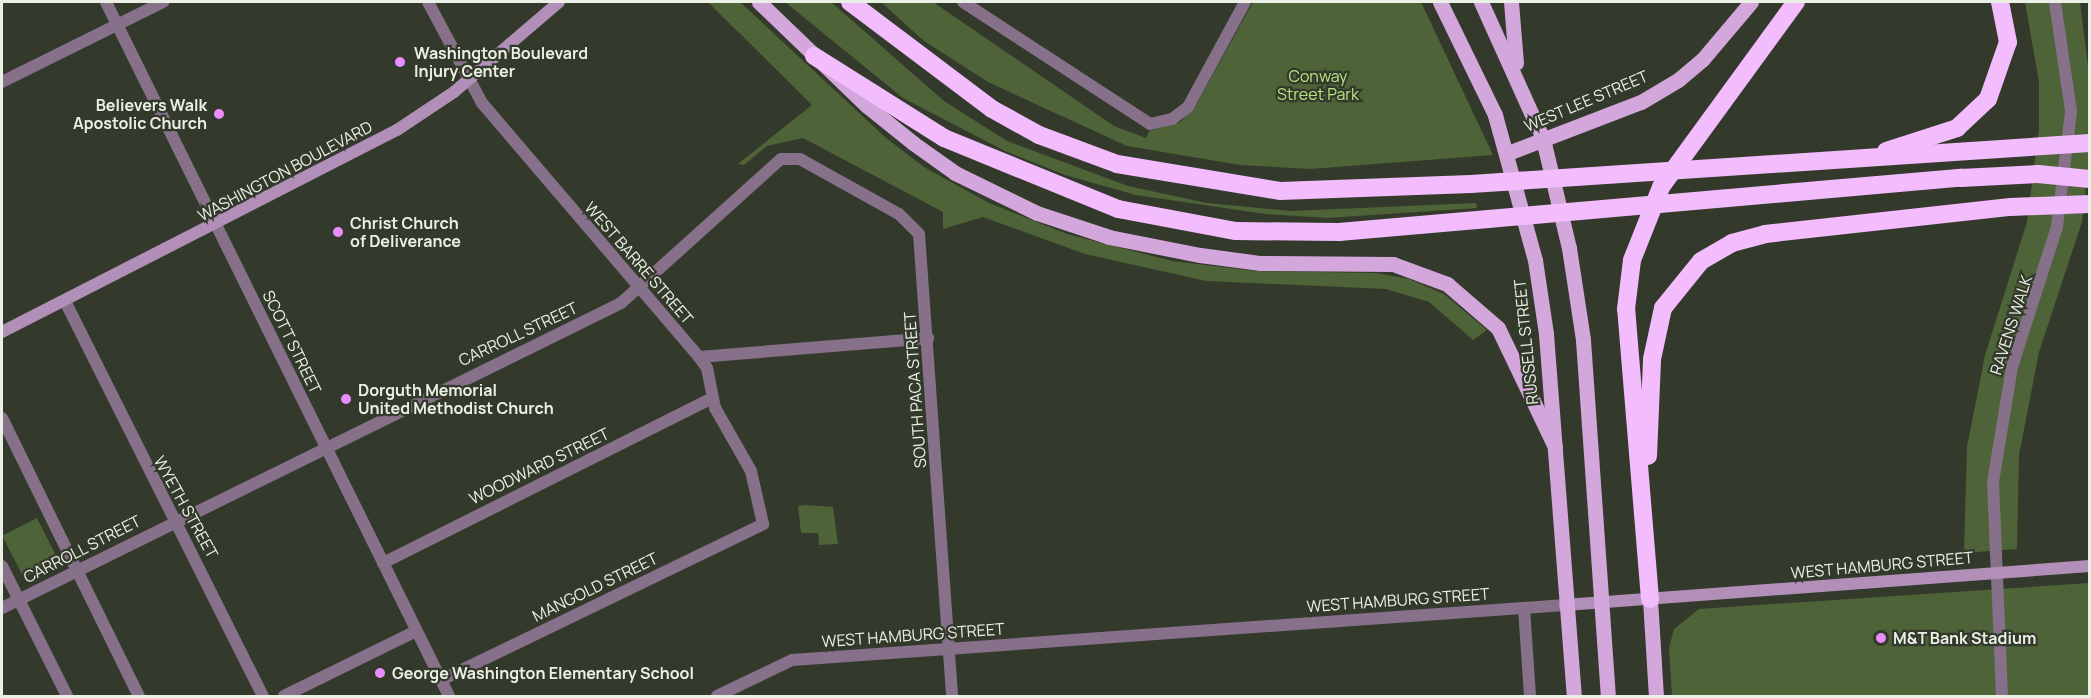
<!DOCTYPE html>
<html>
<head>
<meta charset="utf-8">
<style>
	body { margin:0 }
	#map { position:relative; width:2091px; height:698px; overflow:hidden; background:#333a2b; font-family:Manrope,sans-serif }
	div>[style] { position:absolute }
	.green>* { inset:0; background:#4e6337; transform-origin:0 0 }
	.street>* { height:12px; margin:-6px; padding:0 6px; transform-origin:6px; border-radius:6px; background:#86708a }
	.secondary>* { height:12px; margin:-6px; padding:0 6px; transform-origin:6px; border-radius:6px; background:#b28fb9 }
	.primary>* { height:15px; margin:-7.5px; padding:0 7.5px; transform-origin:7.5px; border-radius:7.5px; background:#d3a7dc }
	.highway>* { height:18px; margin:-9px; padding:0 9px; transform-origin:9px; border-radius:9px; background:#f2bcfd }
	.highway-bridge>* { height:18px; margin:-9px; padding:0 9px; transform-origin:9px; border-radius:9px; background:#f2bcfd }
	.dots>* { width:16px; height:16px; translate:-50% -50%; box-sizing:border-box; border:3px solid #333a2b; border-radius:50% }
	span { translate:-50% -50%; white-space:nowrap; text-align:center; line-height:1.15; -webkit-text-stroke:4.5px #333a2b; paint-order:stroke }
	.poi-label { font-size:16px; color:#ebf0e6; font-weight:700 }
	.left { translate:0 -50%; text-align:left }
	.right { translate:-100% -50%; text-align:right }
	.park-label { font-size:16px; color:#b7e482 }
	.street-label { font-size:16px; color:#ebf0e6 }
	.frame { position:absolute; inset:0; border:3px solid #ebf0e6; pointer-events:none }
</style>
</head>
<body>
<div id="map">
	<div class="green">
		<div style="clip-path:polygon(708px 2px,740px 2px,885px 137px,924px 167px,989px 203px,1067px 234px,1172px 261px,1255px 271px,1376px 273px,1409px 279px,1444px 294px,1487px 330px,1473px 340px,1429px 302px,1386px 289px,1206px 281px,1085px 254px,983px 217px,943px 229px,943px 212px,803px 138px,767px 146px,744px 165px,738px 164px,812px 105px)"></div>
		<div style="clip-path:polygon(785px 2px,831px 2px,944px 101px,1007px 141px,1128px 186px,1207px 203px,1291px 211px,1476px 203px,1477px 208px,1327px 218px,1265px 214px,1136px 195px,1065px 175px,1005px 151px,903px 98px)"></div>
		<div style="clip-path:polygon(881px 2px,933px 2px,1114px 126px,1146px 138px,1149px 131px,1180px 122px,1195px 107px,1253px 2px,1421px 2px,1493px 155px,1310px 169px,1240px 165px,1127px 146px,988px 82px,924px 41px)"></div>
		<div style="clip-path:polygon(2025px 2px,2080px 2px,2089px 75px,2089px 159px,2082px 222px,2039px 352px,2019px 455px,2017px 549px,1964px 553px,1967px 447px,1985px 355px,2027px 222px,2039px 128px,2039px 82px)"></div>
		<div style="clip-path:polygon(805px 505px,833px 507px,838px 544px,819px 545px,818px 533px,801px 533px,798px 506px)"></div>
		<div style="left:37px;top:518px;width:47px;height:39px;rotate:63deg"></div>
		<div style="clip-path:polygon(2089px 583px,2089px 696px,1672px 696px,1669px 648px,1674px 629px,1699px 609px)"></div>
	</div>
	<div class="street">
		<div style="left:106px;top:2px;width:774px;rotate:63.7deg"></div>
		<div style="left:428px;top:2px;width:115px;rotate:61.9deg"></div>
		<div style="left:482px;top:103px;width:334px;rotate:49.5deg"></div>
		<div style="left:699px;top:357px;width:230px;rotate:-4.7deg"></div>
		<div style="left:963px;top:2px;width:223px;rotate:33.1deg"></div>
		<div style="left:1150px;top:124px;width:23px;rotate:-13deg"></div>
		<div style="left:1172px;top:119px;width:20px;rotate:-37deg"></div>
		<div style="left:1188px;top:107px;width:119px;rotate:-61.5deg"></div>
		<div style="left:2px;top:82px;width:180px;rotate:-26.4deg"></div>
		<div style="left:65px;top:301px;width:442px;rotate:63.4deg"></div>
		<div style="left:2px;top:418px;width:310px;rotate:63.8deg"></div>
		<div style="left:383px;top:563px;width:367px;rotate:-26.6deg"></div>
		<div style="left:2px;top:566px;width:145px;rotate:63.4deg"></div>
		<div style="left:2px;top:608px;width:690px;rotate:-26.23deg"></div>
		<div style="left:621px;top:303px;width:215px;rotate:-42deg"></div>
		<div style="left:781px;top:159px;width:19px"></div>
		<div style="left:800px;top:159px;width:113px;rotate:29.1deg"></div>
		<div style="left:899px;top:214px;width:28px;rotate:45deg"></div>
		<div style="left:919px;top:234px;width:463px;rotate:85.9deg"></div>
		<div style="left:1524px;top:608px;width:88px;rotate:86.1deg"></div>
		<div style="left:441px;top:680px;width:358px;rotate:-25.8deg"></div>
		<div style="left:763px;top:524px;width:54px;rotate:-102.8deg"></div>
		<div style="left:751px;top:471px;width:73px;rotate:-119.7deg"></div>
		<div style="left:715px;top:408px;width:41px;rotate:-101.3deg"></div>
		<div style="left:707px;top:368px;width:14px;rotate:-126deg"></div>
		<div style="left:284px;top:696px;width:147px;rotate:-26.2deg"></div>
		<div style="left:717px;top:696px;width:83px;rotate:-25.6deg"></div>
		<div style="left:792px;top:660px;width:775px;rotate:-4.07deg"></div>
		<div style="left:2002px;top:696px;width:214px;rotate:-92.4deg"></div>
		<div style="left:1993px;top:482px;width:117px;rotate:-80.6deg"></div>
		<div style="left:2012px;top:367px;width:147px;rotate:-72.2deg"></div>
		<div style="left:2057px;top:227px;width:117px;rotate:-83.1deg"></div>
		<div style="left:2071px;top:111px;width:110px;rotate:-98.4deg"></div>
	</div>
	<div class="secondary">
		<div style="left:2px;top:332px;width:444px;rotate:-27.1deg"></div>
		<div style="left:397px;top:130px;width:69px;rotate:-33.7deg"></div>
		<div style="left:454px;top:92px;width:138px;rotate:-40.6deg"></div>
		<div style="left:1565px;top:605px;width:526px;rotate:-4.25deg"></div>
	</div>
	<div class="primary">
		<div style="left:759px;top:2px;width:150px;rotate:43.9deg"></div>
		<div style="left:867px;top:106px;width:59px;rotate:38.8deg"></div>
		<div style="left:913px;top:143px;width:52px;rotate:35.5deg"></div>
		<div style="left:955px;top:173px;width:91px;rotate:26deg"></div>
		<div style="left:1037px;top:213px;width:76px;rotate:18.4deg"></div>
		<div style="left:1109px;top:237px;width:93px;rotate:11.2deg"></div>
		<div style="left:1200px;top:255px;width:61px;rotate:7.6deg"></div>
		<div style="left:1260px;top:263px;width:133px;rotate:0.4deg"></div>
		<div style="left:1393px;top:264px;width:58px;rotate:20.3deg"></div>
		<div style="left:1447px;top:284px;width:67px;rotate:40.8deg"></div>
		<div style="left:1498px;top:328px;width:132px;rotate:64.4deg"></div>
		<div style="left:1440px;top:2px;width:126px;rotate:64deg"></div>
		<div style="left:1495px;top:115px;width:150px;rotate:74.6deg"></div>
		<div style="left:1535px;top:260px;width:75px;rotate:81.5deg"></div>
		<div style="left:1546px;top:334px;width:363px;rotate:85.6deg"></div>
		<div style="left:1481px;top:2px;width:150px;rotate:65.7deg"></div>
		<div style="left:1543px;top:139px;width:112px;rotate:76.6deg"></div>
		<div style="left:1569px;top:248px;width:93px;rotate:81.3deg"></div>
		<div style="left:1583px;top:340px;width:357px;rotate:86deg"></div>
		<div style="left:1511px;top:2px;width:61px;rotate:85.3deg"></div>
		<div style="left:1508px;top:153px;width:142px;rotate:-21deg"></div>
		<div style="left:1641px;top:102px;width:43px;rotate:-30.7deg"></div>
		<div style="left:1678px;top:80px;width:31px;rotate:-40deg"></div>
		<div style="left:1702px;top:60px;width:76px;rotate:-49.8deg"></div>
		<div style="left:1650px;top:599px;width:97px;rotate:86.5deg"></div>
	</div>
	<div class="highway">
		<div style="left:850px;top:2px;width:178px;rotate:37deg"></div>
		<div style="left:992px;top:109px;width:54px;rotate:29deg"></div>
		<div style="left:1039px;top:135px;width:83px;rotate:20.4deg"></div>
		<div style="left:1117px;top:164px;width:165px;rotate:9.4deg"></div>
		<div style="left:1280px;top:191px;width:191px;rotate:-2.1deg"></div>
		<div style="left:814px;top:56px;width:154px;rotate:32.2deg"></div>
		<div style="left:944px;top:138px;width:188px;rotate:22.2deg"></div>
		<div style="left:1118px;top:209px;width:120px;rotate:10.6deg"></div>
		<div style="left:1236px;top:231px;width:103px;rotate:0.6deg"></div>
		<div style="left:1339px;top:232px;width:150px;rotate:-5deg"></div>
		<div style="left:1886px;top:151px;width:75px;rotate:-17.9deg"></div>
		<div style="left:1957px;top:128px;width:42px;rotate:-43.1deg"></div>
		<div style="left:1988px;top:99px;width:60px;rotate:-70.7deg"></div>
		<div style="left:2008px;top:42px;width:41px;rotate:-101.3deg"></div>
		<div style="left:1648px;top:456px;width:97px;rotate:-87.6deg"></div>
		<div style="left:1652px;top:359px;width:52px;rotate:-77.8deg"></div>
		<div style="left:1663px;top:308px;width:60px;rotate:-51deg"></div>
		<div style="left:1701px;top:261px;width:36px;rotate:-30deg"></div>
		<div style="left:1732px;top:243px;width:34px;rotate:-15deg"></div>
		<div style="left:1650px;top:599px;width:291px;rotate:-94.7deg"></div>
		<div style="left:1626px;top:309px;width:49px;rotate:-83deg"></div>
		<div style="left:1632px;top:260px;width:79px;rotate:-68.3deg"></div>
		<div style="left:1661px;top:187px;width:229px;rotate:-53.9deg"></div>
	</div>
	<div class="highway-bridge">
		<div style="left:1471px;top:184px;width:620px;rotate:-3.79deg"></div>
		<div style="left:1488px;top:219px;width:475px;rotate:-5deg"></div>
		<div style="left:1961px;top:178px;width:77px;rotate:-3deg"></div>
		<div style="left:2038px;top:174px;width:52px;rotate:5.5deg"></div>
		<div style="left:1765px;top:234px;width:247px;rotate:-6.3deg"></div>
		<div style="left:2011px;top:207px;width:79px;rotate:-2.2deg"></div>
	</div>
	<div class="dots">
		<div style="left:400px;top:62px;background:#ea8dfd"></div>
		<div style="left:219px;top:114px;background:#ea8dfd"></div>
		<div style="left:338px;top:232px;background:#ea8dfd"></div>
		<div style="left:346px;top:399px;background:#ea8dfd"></div>
		<div style="left:1881px;top:638px;background:#ea8dfd"></div>
		<div style="left:380px;top:673px;background:#ea8dfd"></div>
	</div>
	<div class="poi-label">
		<span class="left" style="left:414px;top:62px">Washington Boulevard<br>Injury Center</span>
		<span class="right" style="left:207px;top:114px">Believers Walk<br>Apostolic Church</span>
		<span class="left" style="left:350px;top:232px">Christ Church<br>of Deliverance</span>
		<span class="left" style="left:358px;top:399px">Dorguth Memorial<br>United Methodist Church</span>
		<span class="left" style="left:1893px;top:638px">M&amp;T Bank Stadium</span>
		<span class="left" style="left:392px;top:673px">George Washington Elementary School</span>
	</div>
	<div class="park-label">
		<span style="left:1318px;top:85px">Conway<br>Street Park</span>
	</div>
	<div class="street-label">
		<span style="left:1586px;top:101px;rotate:-23deg">WEST LEE STREET</span>
		<span style="left:285px;top:171px;rotate:-28deg">WASHINGTON BOULEVARD</span>
		<span style="left:639px;top:263px;rotate:49deg">WEST BARRE STREET</span>
		<span style="left:2011px;top:325px;rotate:-72deg">RAVENS WALK</span>
		<span style="left:518px;top:334px;rotate:-25deg">CARROLL STREET</span>
		<span style="left:292px;top:342px;rotate:64deg">SCOTT STREET</span>
		<span style="left:1526px;top:342px;rotate:-96deg">RUSSELL STREET</span>
		<span style="left:915px;top:390px;rotate:-94deg">SOUTH PACA STREET</span>
		<span style="left:539px;top:466px;rotate:-26deg">WOODWARD STREET</span>
		<span style="left:186px;top:507px;rotate:61deg">WYETH STREET</span>
		<span style="left:82px;top:549px;rotate:-27deg">CARROLL STREET</span>
		<span style="left:1882px;top:565px;rotate:-5deg">WEST HAMBURG STREET</span>
		<span style="left:595px;top:587px;rotate:-26deg">MANGOLD STREET</span>
		<span style="left:1398px;top:600px;rotate:-4deg">WEST HAMBURG STREET</span>
		<span style="left:913px;top:635px;rotate:-4deg">WEST HAMBURG STREET</span>
	</div>
	<div class="frame"></div>
</div>
</body>
</html>
